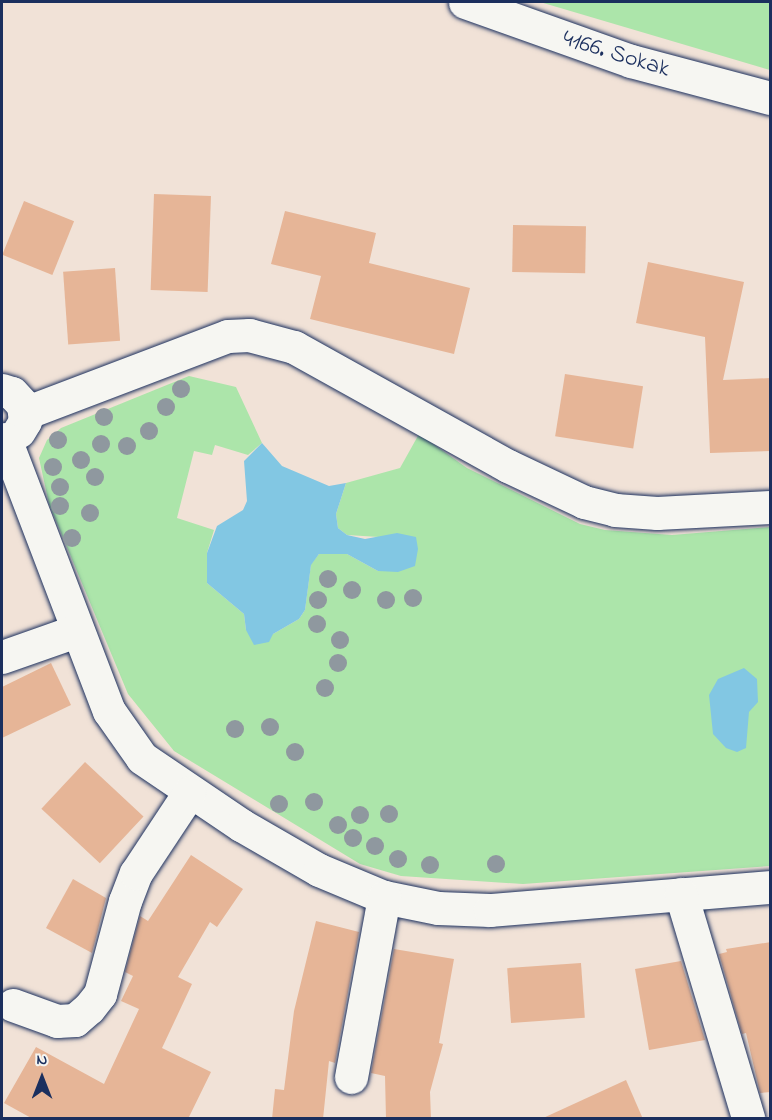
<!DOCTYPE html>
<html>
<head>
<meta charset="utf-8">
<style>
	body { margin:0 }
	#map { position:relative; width:772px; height:1120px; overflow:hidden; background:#f1e2d7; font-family:"Indie Flower",sans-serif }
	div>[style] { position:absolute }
	.green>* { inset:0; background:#ace5aa }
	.water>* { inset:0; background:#82c7e3 }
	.building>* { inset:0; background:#e6b597; transform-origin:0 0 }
	.roads { filter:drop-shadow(0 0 2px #1b2f5e) drop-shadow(0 0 2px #1b2f5e) }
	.street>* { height:33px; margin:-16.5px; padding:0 16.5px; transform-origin:16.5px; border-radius:16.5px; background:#f6f6f2 }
	.trees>* { width:18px; height:18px; margin:-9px; border-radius:50%; background:#8f989f }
	span { translate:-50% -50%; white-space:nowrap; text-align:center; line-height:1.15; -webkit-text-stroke:5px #f6f6f2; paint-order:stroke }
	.street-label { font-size:24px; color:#1b2f5e }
	.frame { position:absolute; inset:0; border:3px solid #1b2f5e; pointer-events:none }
	.north { position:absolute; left:12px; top:1048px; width:60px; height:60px; -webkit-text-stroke:4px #f6f6f2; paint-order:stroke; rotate:0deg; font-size:16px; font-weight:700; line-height:24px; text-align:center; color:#1b2f5e }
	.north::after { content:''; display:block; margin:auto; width:21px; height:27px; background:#1b2f5e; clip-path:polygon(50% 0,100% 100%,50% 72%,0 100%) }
</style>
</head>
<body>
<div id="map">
	<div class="green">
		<div style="clip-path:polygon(540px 2px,770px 2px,770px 70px)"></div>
		<div style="clip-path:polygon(189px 376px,236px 387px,262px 443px,248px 455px,215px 445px,212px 455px,194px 451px,177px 518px,214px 530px,207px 553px,207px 583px,244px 614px,246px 630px,273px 634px,299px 619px,305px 610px,311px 564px,319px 554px,347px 554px,378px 571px,379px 537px,347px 535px,338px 528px,336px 514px,346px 483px,400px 468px,419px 434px,467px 468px,580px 524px,605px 530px,672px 535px,770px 527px,770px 866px,523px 884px,401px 876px,360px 864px,174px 751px,128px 694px,49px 504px,39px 458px,47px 440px,61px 428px)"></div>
	</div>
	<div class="water">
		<div style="clip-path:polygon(262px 443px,282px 466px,329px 486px,346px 483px,336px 514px,338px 528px,347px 535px,365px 539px,397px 533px,416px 537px,418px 549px,415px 566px,398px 572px,378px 571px,347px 554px,319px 554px,311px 565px,305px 610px,299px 619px,273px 634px,269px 642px,254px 645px,246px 630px,244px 614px,207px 583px,207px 553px,217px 526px,243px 510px,247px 501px,244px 461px)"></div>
		<div style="clip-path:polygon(744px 668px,757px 679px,758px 702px,749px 712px,746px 748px,737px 752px,726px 748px,713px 734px,709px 695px,718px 679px)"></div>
	</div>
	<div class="building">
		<div style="left:154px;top:194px;width:57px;height:96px;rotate:2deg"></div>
		<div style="left:24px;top:201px;width:54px;height:58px;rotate:22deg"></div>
		<div style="clip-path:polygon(285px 211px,376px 233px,369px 263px,470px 288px,454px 354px,310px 319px,321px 276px,271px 264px)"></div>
		<div style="left:513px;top:225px;width:73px;height:47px;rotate:1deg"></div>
		<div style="clip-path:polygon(648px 262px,744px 282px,723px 380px,771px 378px,771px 451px,710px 453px,705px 337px,636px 323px)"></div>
		<div style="left:115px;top:268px;width:73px;height:52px;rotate:86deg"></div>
		<div style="left:565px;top:374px;width:79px;height:63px;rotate:9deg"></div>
		<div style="clip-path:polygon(51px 663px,71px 705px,2px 738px,2px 687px)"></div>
		<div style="left:85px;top:762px;width:80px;height:64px;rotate:43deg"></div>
		<div style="clip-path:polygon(191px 855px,243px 889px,217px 927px,210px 922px,178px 977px,192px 984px,162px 1048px,211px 1072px,188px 1119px,33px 1119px,4px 1103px,36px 1047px,104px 1084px,139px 1009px,121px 1001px,133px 976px,125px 972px,140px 916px,148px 921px)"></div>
		<div style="clip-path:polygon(73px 879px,106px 898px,92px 953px,46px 928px)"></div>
		<div style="clip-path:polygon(316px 921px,359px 932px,335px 1063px,329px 1061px,323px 1119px,272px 1119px,275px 1089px,284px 1090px,294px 1011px)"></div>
		<div style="clip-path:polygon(771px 942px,771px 1092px,760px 1093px,746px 1033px,742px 1034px,719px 954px,727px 952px,726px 949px)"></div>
		<div style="clip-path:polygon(394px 949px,454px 959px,439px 1043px,443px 1044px,430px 1092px,431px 1119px,386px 1119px,385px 1076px,371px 1073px)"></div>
		<div style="clip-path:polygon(681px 961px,705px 1040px,649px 1050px,635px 969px)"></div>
		<div style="left:581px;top:963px;width:55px;height:74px;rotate:86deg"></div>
		<div style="clip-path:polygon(626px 1080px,643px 1119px,541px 1119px)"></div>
	</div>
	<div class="roads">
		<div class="street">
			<div style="left:465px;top:2px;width:176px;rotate:19.6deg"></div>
			<div style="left:631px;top:61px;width:144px;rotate:14.9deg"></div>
			<div style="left:2px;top:390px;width:10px;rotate:17deg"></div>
			<div style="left:12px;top:393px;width:16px;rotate:47deg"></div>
			<div style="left:23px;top:405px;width:16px;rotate:83deg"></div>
			<div style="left:25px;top:421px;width:12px;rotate:121deg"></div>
			<div style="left:25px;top:413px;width:217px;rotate:-20.8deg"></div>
			<div style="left:228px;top:336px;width:21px;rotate:-3deg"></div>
			<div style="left:249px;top:335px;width:47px;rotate:14.9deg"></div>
			<div style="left:294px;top:347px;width:245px;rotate:29.1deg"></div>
			<div style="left:508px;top:466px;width:84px;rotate:25.3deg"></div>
			<div style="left:584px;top:502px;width:32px;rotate:14deg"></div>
			<div style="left:615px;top:510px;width:42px;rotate:4.1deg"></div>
			<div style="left:657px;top:513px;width:113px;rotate:-3deg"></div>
			<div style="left:5px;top:439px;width:291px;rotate:69.1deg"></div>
			<div style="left:109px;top:711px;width:57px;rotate:54.9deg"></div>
			<div style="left:142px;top:758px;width:120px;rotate:34.1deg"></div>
			<div style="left:241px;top:825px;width:90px;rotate:30deg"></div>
			<div style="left:319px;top:870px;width:70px;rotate:22.6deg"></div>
			<div style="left:384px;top:897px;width:55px;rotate:11.5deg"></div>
			<div style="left:438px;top:908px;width:52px;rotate:2.2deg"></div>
			<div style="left:490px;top:910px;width:281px;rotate:-4.7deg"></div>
			<div style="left:2px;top:657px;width:78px;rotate:-19.4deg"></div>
			<div style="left:681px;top:894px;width:234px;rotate:73.3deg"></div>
			<div style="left:13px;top:1005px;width:47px;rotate:20deg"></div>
			<div style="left:57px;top:1021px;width:18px;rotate:-3deg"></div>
			<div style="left:75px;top:1020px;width:18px;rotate:-41deg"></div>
			<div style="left:89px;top:1008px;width:18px;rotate:-52deg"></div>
			<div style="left:100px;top:994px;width:96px;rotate:-75deg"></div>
			<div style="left:125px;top:901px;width:30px;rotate:-69deg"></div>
			<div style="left:136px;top:873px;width:96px;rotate:-56.5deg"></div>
			<div style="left:351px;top:1077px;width:183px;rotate:-79.6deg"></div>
		</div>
	</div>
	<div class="trees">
		<div style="left:181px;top:389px"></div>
		<div style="left:166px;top:407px"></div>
		<div style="left:104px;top:417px"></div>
		<div style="left:149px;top:431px"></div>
		<div style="left:58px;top:440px"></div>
		<div style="left:101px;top:444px"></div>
		<div style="left:127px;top:446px"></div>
		<div style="left:81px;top:460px"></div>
		<div style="left:53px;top:467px"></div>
		<div style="left:95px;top:477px"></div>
		<div style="left:60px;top:487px"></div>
		<div style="left:60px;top:506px"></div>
		<div style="left:90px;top:513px"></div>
		<div style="left:72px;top:538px"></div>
		<div style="left:328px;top:579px"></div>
		<div style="left:352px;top:590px"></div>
		<div style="left:413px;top:598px"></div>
		<div style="left:318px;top:600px"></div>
		<div style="left:386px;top:600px"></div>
		<div style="left:317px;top:624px"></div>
		<div style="left:340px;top:640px"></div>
		<div style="left:338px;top:663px"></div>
		<div style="left:325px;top:688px"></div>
		<div style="left:270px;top:727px"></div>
		<div style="left:235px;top:729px"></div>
		<div style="left:295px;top:752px"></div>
		<div style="left:314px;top:802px"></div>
		<div style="left:279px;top:804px"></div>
		<div style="left:389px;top:814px"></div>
		<div style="left:360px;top:815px"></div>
		<div style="left:338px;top:825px"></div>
		<div style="left:353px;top:838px"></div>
		<div style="left:375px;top:846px"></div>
		<div style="left:398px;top:859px"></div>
		<div style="left:496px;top:864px"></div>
		<div style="left:430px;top:865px"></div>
	</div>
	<div class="street-label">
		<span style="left:616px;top:55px;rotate:17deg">4166. Sokak</span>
	</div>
	<div class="frame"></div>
	<div class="north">N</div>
</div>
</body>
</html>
